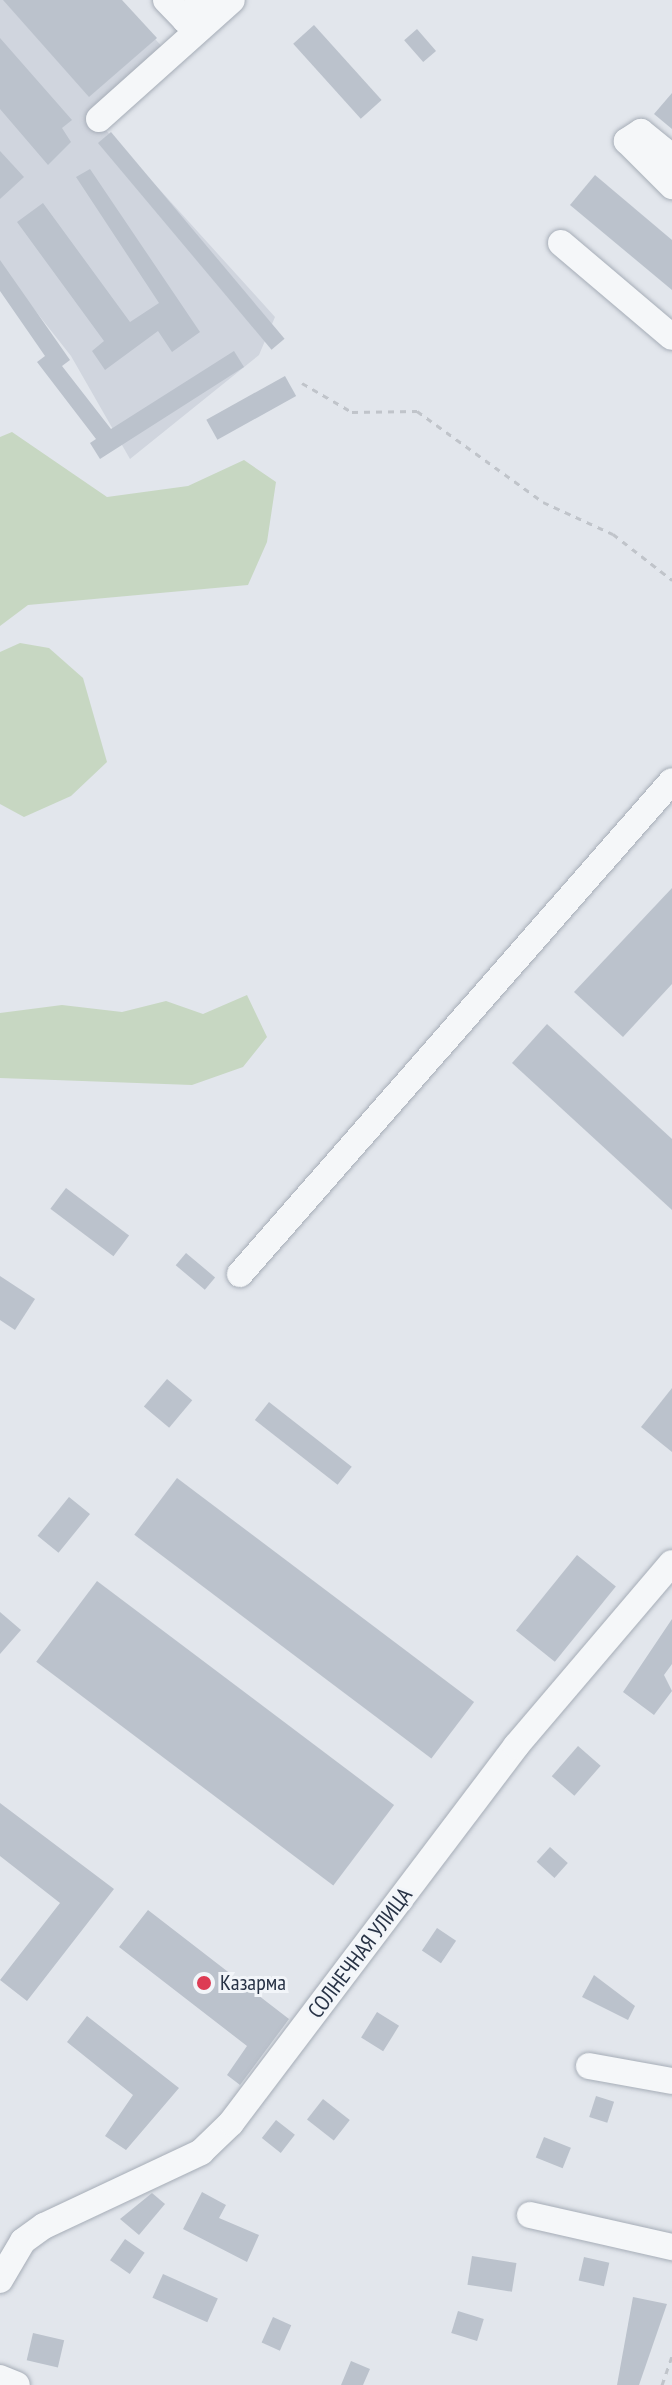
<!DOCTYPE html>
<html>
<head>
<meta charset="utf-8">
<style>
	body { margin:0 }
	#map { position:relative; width:672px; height:2385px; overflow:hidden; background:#e2e6ec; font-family:"PT Sans Narrow",sans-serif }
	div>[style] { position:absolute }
	.built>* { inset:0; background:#d0d5de }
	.green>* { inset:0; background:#c7d7c2 }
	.building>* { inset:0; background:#bbc2cc; transform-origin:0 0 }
	.path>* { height:3px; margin-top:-1.5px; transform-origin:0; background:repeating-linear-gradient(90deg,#c0c4ca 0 6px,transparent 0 12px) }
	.roads { filter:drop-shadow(0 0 2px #a6adb7) drop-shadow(0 0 2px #a6adb7) }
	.minor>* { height:26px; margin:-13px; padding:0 13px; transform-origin:13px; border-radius:13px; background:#f5f7f9 }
	.dots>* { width:22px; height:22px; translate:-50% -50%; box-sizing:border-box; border:4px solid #f2f5f9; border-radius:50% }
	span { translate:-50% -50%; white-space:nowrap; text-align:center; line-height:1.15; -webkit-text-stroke:6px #f2f5f9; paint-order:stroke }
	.street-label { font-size:22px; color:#283346 }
	.poi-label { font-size:22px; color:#283346 }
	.left { translate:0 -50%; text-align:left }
</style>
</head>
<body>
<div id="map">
	<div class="built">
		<div style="clip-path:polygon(0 0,120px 0,165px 50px,93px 116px,275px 317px,259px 355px,130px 459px,71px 356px,0 266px)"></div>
	</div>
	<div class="green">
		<div style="clip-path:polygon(12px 432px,107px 497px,188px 486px,244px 460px,276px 482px,267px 542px,248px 585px,28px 605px,0 626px,0 437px)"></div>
		<div style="clip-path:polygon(20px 643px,49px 648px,83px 678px,107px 762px,71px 796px,24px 817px,0 804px,0 652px)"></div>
		<div style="clip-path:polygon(247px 995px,267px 1037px,243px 1067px,192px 1085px,0 1078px,0 1013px,62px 1005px,122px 1012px,166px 1001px,203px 1014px)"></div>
	</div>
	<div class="building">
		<div style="clip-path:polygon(3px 0,122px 0,157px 38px,89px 97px)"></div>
		<div style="left:314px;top:25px;width:101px;height:28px;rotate:48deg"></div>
		<div style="left:417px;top:29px;width:29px;height:17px;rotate:49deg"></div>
		<div style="clip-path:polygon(0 38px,72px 120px,62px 128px,71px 142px,48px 165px,0 109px)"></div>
		<div style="clip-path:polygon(672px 93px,672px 129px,654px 114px)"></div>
		<div style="left:111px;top:132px;width:270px;height:17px;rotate:50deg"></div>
		<div style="clip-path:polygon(0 151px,24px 177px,0 199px)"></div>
		<div style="clip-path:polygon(90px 169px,200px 332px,172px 352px,158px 331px,105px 370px,92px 351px,104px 341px,17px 222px,43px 203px,130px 322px,159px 303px,76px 177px)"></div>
		<div style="clip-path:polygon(595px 175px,672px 240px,672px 290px,570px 205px)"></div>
		<div style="clip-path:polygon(0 260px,70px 360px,62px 366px,111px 429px,234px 351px,244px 367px,100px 459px,90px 443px,96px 439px,37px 362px,45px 356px,0 291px)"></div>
		<div style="left:285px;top:376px;width:23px;height:90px;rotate:61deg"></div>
		<div style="clip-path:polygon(672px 888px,672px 984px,623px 1037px,574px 992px)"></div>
		<div style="clip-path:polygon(547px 1024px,672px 1139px,672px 1210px,512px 1063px)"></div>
		<div style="left:66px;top:1188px;width:79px;height:26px;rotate:37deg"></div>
		<div style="left:186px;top:1253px;width:38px;height:16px;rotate:40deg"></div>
		<div style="clip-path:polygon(0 1276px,35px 1299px,15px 1330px,0 1320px)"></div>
		<div style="left:167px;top:1379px;width:33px;height:36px;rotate:40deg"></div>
		<div style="clip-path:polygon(672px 1388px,672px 1452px,641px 1427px)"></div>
		<div style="left:269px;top:1402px;width:105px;height:23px;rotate:38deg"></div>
		<div style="left:177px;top:1478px;width:372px;height:71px;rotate:37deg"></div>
		<div style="left:69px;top:1497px;width:27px;height:50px;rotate:39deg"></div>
		<div style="left:577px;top:1555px;width:50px;height:97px;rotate:39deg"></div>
		<div style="left:97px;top:1581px;width:372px;height:101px;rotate:37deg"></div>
		<div style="clip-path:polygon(0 1612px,21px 1630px,0 1654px)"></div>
		<div style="clip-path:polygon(672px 1619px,672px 1664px,664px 1675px,672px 1691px,654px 1715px,623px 1692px)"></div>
		<div style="left:578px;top:1746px;width:30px;height:40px;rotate:41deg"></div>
		<div style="clip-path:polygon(0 1803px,114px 1889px,27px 2001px,0 1980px,60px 1903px,0 1856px)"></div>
		<div style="left:550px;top:1847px;width:24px;height:20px;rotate:42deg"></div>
		<div style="clip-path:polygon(148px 1910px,289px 2019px,240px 2085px,227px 2075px,247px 2046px,119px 1947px)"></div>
		<div style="left:437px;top:1928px;width:23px;height:27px;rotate:34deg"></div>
		<div style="clip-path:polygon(594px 1975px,635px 2006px,628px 2020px,582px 1997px)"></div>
		<div style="left:377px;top:2012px;width:26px;height:30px;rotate:32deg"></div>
		<div style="clip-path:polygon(87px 2016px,179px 2088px,126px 2150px,105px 2136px,133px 2095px,67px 2042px)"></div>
		<div style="left:596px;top:2096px;width:19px;height:22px;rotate:18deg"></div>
		<div style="left:323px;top:2099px;width:34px;height:26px;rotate:38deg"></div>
		<div style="left:276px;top:2120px;width:24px;height:23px;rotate:38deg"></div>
		<div style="left:544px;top:2137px;width:29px;height:22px;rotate:22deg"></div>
		<div style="clip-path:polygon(202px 2192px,226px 2205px,219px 2218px,259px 2235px,247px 2262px,183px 2229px)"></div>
		<div style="clip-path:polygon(152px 2193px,165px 2204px,139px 2235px,120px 2219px)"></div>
		<div style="left:125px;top:2239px;width:24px;height:26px;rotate:35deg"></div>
		<div style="left:472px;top:2256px;width:45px;height:29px;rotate:9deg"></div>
		<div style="left:584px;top:2257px;width:26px;height:24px;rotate:13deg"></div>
		<div style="left:163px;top:2274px;width:60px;height:26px;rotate:24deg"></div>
		<div style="clip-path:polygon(633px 2297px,667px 2304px,639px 2385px,617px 2385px)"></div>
		<div style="left:458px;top:2311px;width:27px;height:23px;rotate:17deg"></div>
		<div style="left:273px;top:2317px;width:20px;height:28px;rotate:24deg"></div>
		<div style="left:33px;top:2333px;width:32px;height:28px;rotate:13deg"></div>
		<div style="clip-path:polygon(351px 2361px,370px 2369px,363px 2385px,341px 2385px)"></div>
	</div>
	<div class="path">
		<div style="left:302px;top:383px;width:58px;rotate:30.1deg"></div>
		<div style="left:352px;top:412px;width:65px;rotate:-0.9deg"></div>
		<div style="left:417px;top:411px;width:155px;rotate:35.8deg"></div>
		<div style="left:543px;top:502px;width:77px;rotate:24.6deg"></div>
		<div style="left:613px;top:534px;width:75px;rotate:37.9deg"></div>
		<div style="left:662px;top:2385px;width:31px;rotate:-71deg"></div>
	</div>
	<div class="roads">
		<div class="minor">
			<div style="left:166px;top:0;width:42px;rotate:46deg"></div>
			<div style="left:185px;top:20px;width:26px;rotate:-51deg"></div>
			<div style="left:99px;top:119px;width:178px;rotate:-41.8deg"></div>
			<div style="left:672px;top:157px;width:40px;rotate:-141deg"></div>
			<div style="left:641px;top:132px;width:17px;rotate:147deg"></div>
			<div style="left:627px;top:141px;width:64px;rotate:45deg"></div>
			<div style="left:561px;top:243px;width:145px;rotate:40.3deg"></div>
			<div style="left:240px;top:1274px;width:655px;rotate:-48.77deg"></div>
			<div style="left:589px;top:2066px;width:84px;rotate:10.2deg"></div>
			<div style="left:530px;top:2215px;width:146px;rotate:12.7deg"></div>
			<div style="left:0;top:2280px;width:45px;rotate:-59.5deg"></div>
			<div style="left:23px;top:2241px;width:26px;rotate:-36deg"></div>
			<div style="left:44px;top:2226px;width:174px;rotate:-25.2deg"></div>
			<div style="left:201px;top:2152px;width:42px;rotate:-44deg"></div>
			<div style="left:231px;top:2123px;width:473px;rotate:-52.9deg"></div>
			<div style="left:516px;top:1746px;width:240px;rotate:-49.6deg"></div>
			<div style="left:0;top:2378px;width:18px;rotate:22deg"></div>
		</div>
	</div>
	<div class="dots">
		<div style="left:204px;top:1983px;background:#dd3b54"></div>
	</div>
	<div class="street-label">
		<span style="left:360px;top:1953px;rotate:-53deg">СОЛНЕЧНАЯ УЛИЦА</span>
	</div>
	<div class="poi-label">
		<span class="left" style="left:220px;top:1983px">Казарма</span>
	</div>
</div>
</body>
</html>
